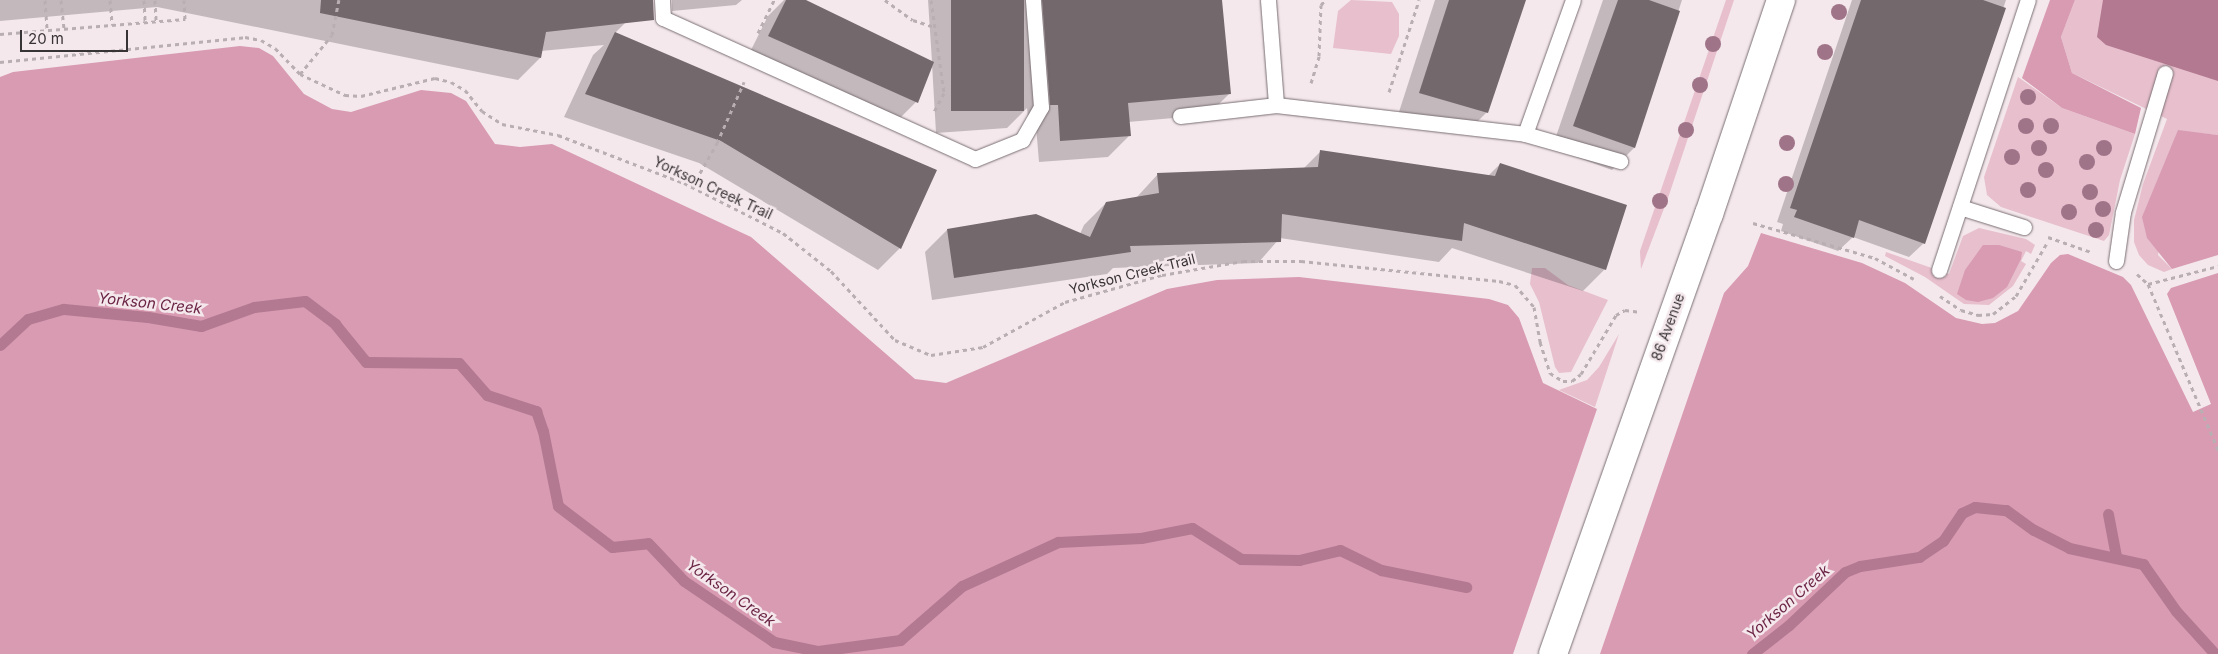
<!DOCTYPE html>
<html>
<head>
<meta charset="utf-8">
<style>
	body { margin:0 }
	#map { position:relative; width:2218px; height:654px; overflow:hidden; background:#f4e8ec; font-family:Inter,sans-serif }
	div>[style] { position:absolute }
	.green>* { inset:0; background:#e7bfcd }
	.forest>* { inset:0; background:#d89bb2 }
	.water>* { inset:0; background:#b37990 }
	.shadow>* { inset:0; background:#0003 }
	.stream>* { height:11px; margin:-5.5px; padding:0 5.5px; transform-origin:5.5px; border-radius:5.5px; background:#b37990 }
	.building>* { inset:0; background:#73686c; transform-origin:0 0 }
	.path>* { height:3px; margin-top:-1.5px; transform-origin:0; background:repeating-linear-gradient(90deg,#b9afb2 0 4px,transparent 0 8px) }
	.roads { filter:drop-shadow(0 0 1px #796e72) drop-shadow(0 0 1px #796e72) }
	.service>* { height:15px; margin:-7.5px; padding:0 7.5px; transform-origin:7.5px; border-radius:7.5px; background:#fff }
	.tertiary>* { height:28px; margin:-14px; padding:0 14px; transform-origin:14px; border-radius:14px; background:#fff }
	.trees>* { width:16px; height:16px; margin:-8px; border-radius:50%; background:#a07488 }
	span { translate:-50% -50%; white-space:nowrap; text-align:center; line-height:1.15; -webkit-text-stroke:5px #f4e8ec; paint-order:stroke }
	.street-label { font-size:14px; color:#383335 }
	.water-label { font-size:15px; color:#6b2445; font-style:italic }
	.scale { position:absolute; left:20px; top:30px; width:108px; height:22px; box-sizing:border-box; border:2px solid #383335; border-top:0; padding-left:6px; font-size:15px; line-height:18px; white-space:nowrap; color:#383335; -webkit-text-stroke:4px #f4e8ec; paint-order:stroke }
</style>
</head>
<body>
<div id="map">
	<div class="green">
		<div style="clip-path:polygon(1351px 0,1392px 2px,1399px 14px,1399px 36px,1391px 54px,1333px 48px,1338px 11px)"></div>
		<div style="clip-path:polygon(1726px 0,1734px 0,1668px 198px,1641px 269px,1640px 251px)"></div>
		<div style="clip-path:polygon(2075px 0,2218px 0,2218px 135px,2178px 131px,2158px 255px,2172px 269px,2164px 272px,2148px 265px,2139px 255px,2134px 242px,2134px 220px,2143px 184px,2167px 119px,2072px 73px,2061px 37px)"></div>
		<div style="clip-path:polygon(2018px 77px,2062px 108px,2135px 134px,2120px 180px,2109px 235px,2104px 241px,2001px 207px,1987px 195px,1984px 177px)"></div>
		<div style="clip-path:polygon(1979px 228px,2026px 239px,2035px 245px,2031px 254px,2026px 251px,2021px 261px,2026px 264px,2013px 286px,1989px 305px,1964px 304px,1925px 277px,1885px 256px,1886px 252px,1949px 274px,1963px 236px)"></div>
		<div style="clip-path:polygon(1532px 268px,1545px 268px,1568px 285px,1608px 300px,1571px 372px,1559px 373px,1555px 367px,1539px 302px,1530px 284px)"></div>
		<div style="clip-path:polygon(1619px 334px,1595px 407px,1559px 390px,1587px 380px,1599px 367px)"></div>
	</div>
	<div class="forest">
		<div style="clip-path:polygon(2050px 0,2075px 0,2061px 37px,2072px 73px,2141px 108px,2135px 134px,2062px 108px,2022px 78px)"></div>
		<div style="clip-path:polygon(240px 46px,259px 48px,273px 56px,304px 94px,332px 109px,351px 112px,421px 90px,451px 93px,466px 101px,495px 144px,520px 147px,552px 144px,751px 237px,915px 379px,946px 383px,1167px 289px,1217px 280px,1299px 277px,1489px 299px,1508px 305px,1519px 318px,1543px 383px,1597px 409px,1513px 654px,0 654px,0 77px,13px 72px)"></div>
		<div style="clip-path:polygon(2178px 130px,2218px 135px,2218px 255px,2172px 269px,2147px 238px,2142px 217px)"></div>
		<div style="clip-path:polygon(1761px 233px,1862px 263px,1905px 283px,1956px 318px,1982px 324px,1995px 323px,2018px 311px,2051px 263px,2060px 255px,2068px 254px,2123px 277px,2131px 285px,2193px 412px,2211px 404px,2167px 294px,2171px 288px,2218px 273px,2218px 654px,1600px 654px,1724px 293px,1748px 266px)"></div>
		<div style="clip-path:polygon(1983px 245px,1999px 245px,2022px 252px,2021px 259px,2007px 287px,1993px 298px,1978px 302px,1966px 300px,1957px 294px,1965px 270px)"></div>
	</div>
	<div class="water">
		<div style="clip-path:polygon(2103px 0,2218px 0,2218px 81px,2106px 45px,2097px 37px)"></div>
	</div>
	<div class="shadow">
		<div style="clip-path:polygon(0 0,623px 0,625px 23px,615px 33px,935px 171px,900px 248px,878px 270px,699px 163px,564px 117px,593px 55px,604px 45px,541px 51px,540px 58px,518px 80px,157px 7px,0 21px)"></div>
		<div style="clip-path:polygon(672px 0,742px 0,736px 5px,672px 11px)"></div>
		<div style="clip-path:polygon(784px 0,803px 0,932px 62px,928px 0,1221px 0,1230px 93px,1208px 115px,1128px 122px,1130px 135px,1108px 157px,1039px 162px,1036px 126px,1029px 127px,1027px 108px,1007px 128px,936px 133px,932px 64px,916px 102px,894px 124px,747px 58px,768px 16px)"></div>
		<div style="clip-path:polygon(1435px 0,1524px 0,1487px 112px,1465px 134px,1398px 115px)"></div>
		<div style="clip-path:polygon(1603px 0,1682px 0,1634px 148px,1612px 170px,1552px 148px)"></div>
		<div style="clip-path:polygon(1852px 0,2006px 0,1924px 243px,1909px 257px,1853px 237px,1838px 251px,1781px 231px,1783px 224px,1777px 222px)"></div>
		<div style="clip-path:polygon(1321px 151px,1488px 176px,1500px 164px,1605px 269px,1583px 291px,1452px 248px,1439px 262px,1280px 238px,1258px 263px,1113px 268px,1107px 274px,932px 300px,925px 252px,947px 230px,1080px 234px,1084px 225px,1106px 203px,1136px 198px,1158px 174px,1303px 169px)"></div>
	</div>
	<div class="stream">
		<div style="left:0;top:345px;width:38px;rotate:-43deg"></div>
		<div style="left:28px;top:319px;width:37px;rotate:-16deg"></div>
		<div style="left:64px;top:309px;width:84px;rotate:5.4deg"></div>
		<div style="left:148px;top:317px;width:54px;rotate:9.6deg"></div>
		<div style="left:201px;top:326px;width:56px;rotate:-19.7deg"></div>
		<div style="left:254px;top:307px;width:51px;rotate:-6.7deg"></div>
		<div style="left:305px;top:301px;width:38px;rotate:37deg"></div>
		<div style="left:335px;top:324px;width:49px;rotate:50.8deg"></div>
		<div style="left:366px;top:362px;width:93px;rotate:0.6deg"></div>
		<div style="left:459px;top:363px;width:43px;rotate:48.8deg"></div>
		<div style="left:487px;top:395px;width:52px;rotate:18.1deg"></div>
		<div style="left:536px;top:411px;width:21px;rotate:71deg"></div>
		<div style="left:543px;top:431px;width:76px;rotate:78.7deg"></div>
		<div style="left:558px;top:506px;width:68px;rotate:37.2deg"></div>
		<div style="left:612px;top:547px;width:36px;rotate:-6deg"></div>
		<div style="left:648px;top:543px;width:52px;rotate:46.5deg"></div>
		<div style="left:684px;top:581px;width:109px;rotate:34.1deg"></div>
		<div style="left:774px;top:642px;width:45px;rotate:11.6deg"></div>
		<div style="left:818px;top:651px;width:83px;rotate:-7.6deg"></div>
		<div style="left:900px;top:640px;width:82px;rotate:-41.1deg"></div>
		<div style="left:962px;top:586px;width:106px;rotate:-24.6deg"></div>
		<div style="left:1058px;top:542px;width:83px;rotate:-2.8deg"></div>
		<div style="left:1141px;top:538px;width:52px;rotate:-11.1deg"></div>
		<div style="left:1192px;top:528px;width:58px;rotate:32.3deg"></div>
		<div style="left:1241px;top:559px;width:58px;rotate:1deg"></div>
		<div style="left:1299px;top:560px;width:42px;rotate:-13.7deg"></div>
		<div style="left:1340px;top:550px;width:46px;rotate:26deg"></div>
		<div style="left:1381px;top:570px;width:87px;rotate:11.3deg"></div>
		<div style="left:2108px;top:514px;width:43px;rotate:79.2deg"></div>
		<div style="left:1752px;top:654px;width:47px;rotate:-38.1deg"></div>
		<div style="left:1789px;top:625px;width:77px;rotate:-43.4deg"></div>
		<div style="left:1845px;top:572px;width:16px;rotate:-22deg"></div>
		<div style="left:1860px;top:566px;width:60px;rotate:-8.7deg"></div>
		<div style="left:1919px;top:557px;width:29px;rotate:-34deg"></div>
		<div style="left:1943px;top:541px;width:34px;rotate:-56deg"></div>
		<div style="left:1962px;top:513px;width:14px;rotate:-25deg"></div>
		<div style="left:1975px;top:507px;width:31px;rotate:6deg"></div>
		<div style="left:2006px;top:510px;width:34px;rotate:36deg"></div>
		<div style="left:2034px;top:530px;width:39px;rotate:27deg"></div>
		<div style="left:2069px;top:548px;width:76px;rotate:12.2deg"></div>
		<div style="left:2143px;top:564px;width:57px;rotate:54.9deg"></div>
		<div style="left:2176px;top:611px;width:58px;rotate:47.8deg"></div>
	</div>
	<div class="building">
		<div style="clip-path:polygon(321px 0,653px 0,654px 20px,546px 32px,541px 58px,320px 13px)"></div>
		<div style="clip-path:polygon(786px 0,806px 0,934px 62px,918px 103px,768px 36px)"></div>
		<div style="left:951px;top:0;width:73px;height:111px"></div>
		<div style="clip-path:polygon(1042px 0,1222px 0,1231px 94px,1128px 103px,1131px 136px,1060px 141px,1058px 105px,1050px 105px)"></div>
		<div style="clip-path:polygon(1449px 0,1526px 0,1488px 113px,1419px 93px)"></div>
		<div style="clip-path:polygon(1618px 0,1649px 0,1680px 11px,1635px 148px,1573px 126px)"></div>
		<div style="clip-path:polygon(1861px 0,1983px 0,2006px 8px,1925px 244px,1859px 220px,1854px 238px,1794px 217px,1797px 210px,1790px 208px)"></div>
		<div style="clip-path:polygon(615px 32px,937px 170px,901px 249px,721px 141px,585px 94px)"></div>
		<div style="clip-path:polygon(1320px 150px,1495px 176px,1500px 163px,1627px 205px,1606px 270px,1464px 223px,1462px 241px,1282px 214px,1281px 242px,1130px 246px,1131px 252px,954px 278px,947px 229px,1036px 214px,1090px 237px,1106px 202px,1159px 193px,1157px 173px,1318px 167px)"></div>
	</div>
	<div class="path">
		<div style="left:45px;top:0;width:30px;rotate:86deg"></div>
		<div style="left:61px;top:0;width:29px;rotate:84deg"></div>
		<div style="left:110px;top:0;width:25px;rotate:85deg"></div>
		<div style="left:144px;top:0;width:22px;rotate:87deg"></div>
		<div style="left:155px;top:0;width:21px;rotate:87deg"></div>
		<div style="left:885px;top:0;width:34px;rotate:36deg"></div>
		<div style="left:913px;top:20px;width:22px;rotate:18deg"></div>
		<div style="left:931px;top:0;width:94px;rotate:82deg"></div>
		<div style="left:944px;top:93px;width:21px;rotate:118deg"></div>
		<div style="left:758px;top:33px;width:37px;rotate:-64deg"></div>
		<div style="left:0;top:34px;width:186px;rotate:-4.6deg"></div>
		<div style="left:185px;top:19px;width:19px;rotate:-93deg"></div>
		<div style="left:0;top:62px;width:246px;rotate:-5.8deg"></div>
		<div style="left:245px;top:37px;width:16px;rotate:11deg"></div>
		<div style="left:261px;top:40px;width:16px;rotate:30deg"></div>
		<div style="left:275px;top:48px;width:36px;rotate:46deg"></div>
		<div style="left:300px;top:74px;width:50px;rotate:25deg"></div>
		<div style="left:345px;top:95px;width:16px;rotate:4deg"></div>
		<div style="left:361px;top:96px;width:76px;rotate:-13.7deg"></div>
		<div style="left:435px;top:78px;width:16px;rotate:14deg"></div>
		<div style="left:451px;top:82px;width:16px;rotate:30deg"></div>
		<div style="left:465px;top:90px;width:27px;rotate:51deg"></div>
		<div style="left:482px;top:111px;width:24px;rotate:33deg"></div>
		<div style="left:502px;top:124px;width:57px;rotate:11.1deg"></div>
		<div style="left:558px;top:135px;width:135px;rotate:20.9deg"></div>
		<div style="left:684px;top:183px;width:111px;rotate:26.8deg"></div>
		<div style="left:783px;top:233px;width:61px;rotate:38.4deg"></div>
		<div style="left:831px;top:271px;width:94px;rotate:47.2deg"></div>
		<div style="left:895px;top:340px;width:39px;rotate:23deg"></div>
		<div style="left:931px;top:355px;width:53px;rotate:-8.7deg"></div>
		<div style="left:983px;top:347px;width:94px;rotate:-28.8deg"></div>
		<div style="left:1065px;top:302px;width:101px;rotate:-15.6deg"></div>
		<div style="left:1162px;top:275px;width:82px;rotate:-9.8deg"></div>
		<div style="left:1243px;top:261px;width:58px"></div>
		<div style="left:1301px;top:261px;width:199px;rotate:5.8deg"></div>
		<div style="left:1499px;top:281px;width:16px;rotate:14deg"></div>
		<div style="left:1515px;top:285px;width:29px;rotate:49deg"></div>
		<div style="left:1534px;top:307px;width:36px;rotate:80deg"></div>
		<div style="left:1540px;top:342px;width:33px;rotate:72deg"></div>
		<div style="left:1550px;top:373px;width:15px;rotate:32deg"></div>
		<div style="left:1563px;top:381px;width:9px"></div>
		<div style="left:1572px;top:381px;width:11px;rotate:-38deg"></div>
		<div style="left:1581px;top:374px;width:69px;rotate:-59.3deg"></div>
		<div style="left:1616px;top:315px;width:10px;rotate:-29deg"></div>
		<div style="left:1625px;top:310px;width:16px;rotate:7deg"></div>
		<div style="left:300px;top:74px;width:50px;rotate:-50.6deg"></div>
		<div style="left:332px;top:35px;width:36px;rotate:-79deg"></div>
		<div style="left:1311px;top:83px;width:28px;rotate:-73deg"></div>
		<div style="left:1319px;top:56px;width:51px;rotate:-87.8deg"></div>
		<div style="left:1321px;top:5px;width:6px;rotate:-51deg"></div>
		<div style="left:1389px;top:92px;width:97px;rotate:-71.9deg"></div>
		<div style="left:692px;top:187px;width:51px;rotate:-60.4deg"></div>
		<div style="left:717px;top:143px;width:67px;rotate:-66.1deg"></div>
		<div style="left:1753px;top:223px;width:127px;rotate:16deg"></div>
		<div style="left:1875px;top:258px;width:44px;rotate:28.3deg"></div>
		<div style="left:2048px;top:237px;width:46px;rotate:19.2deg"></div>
		<div style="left:2137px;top:274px;width:15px;rotate:42deg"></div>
		<div style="left:2148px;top:284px;width:180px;rotate:67.1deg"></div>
		<div style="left:2148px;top:284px;width:72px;rotate:-14.4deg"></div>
		<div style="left:1940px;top:296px;width:25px;rotate:34deg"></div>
		<div style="left:1961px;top:310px;width:18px;rotate:16deg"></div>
		<div style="left:1978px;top:315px;width:15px;rotate:-4deg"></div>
		<div style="left:1993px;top:314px;width:29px;rotate:-38deg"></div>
		<div style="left:2016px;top:296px;width:61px;rotate:-59.7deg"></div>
	</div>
	<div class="roads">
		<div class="service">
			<div style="left:662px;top:0;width:18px;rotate:87deg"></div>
			<div style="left:663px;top:18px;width:342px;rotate:24.3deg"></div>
			<div style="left:975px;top:159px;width:51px;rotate:-22deg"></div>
			<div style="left:1022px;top:140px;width:38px;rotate:-60deg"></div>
			<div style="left:1041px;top:107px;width:107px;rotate:-94.3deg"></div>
			<div style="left:1268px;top:0;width:105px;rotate:85.6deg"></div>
			<div style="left:1276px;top:105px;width:251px;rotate:6.6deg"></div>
			<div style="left:1525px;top:134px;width:142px;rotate:-70.3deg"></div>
			<div style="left:1180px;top:116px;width:97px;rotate:-6.5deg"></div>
			<div style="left:1525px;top:134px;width:99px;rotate:15.9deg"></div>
			<div style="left:1960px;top:207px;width:67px;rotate:17.4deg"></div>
			<div style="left:2116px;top:261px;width:49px;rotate:-81.9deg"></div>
			<div style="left:2123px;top:212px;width:145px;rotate:-73.2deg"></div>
			<div style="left:1939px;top:270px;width:284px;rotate:-71.8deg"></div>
		</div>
		<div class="tertiary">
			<div style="left:1553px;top:654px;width:467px;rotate:-70.5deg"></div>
			<div style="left:1709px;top:214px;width:226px;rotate:-71.4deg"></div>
		</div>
	</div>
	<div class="trees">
		<div style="left:1839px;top:12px"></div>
		<div style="left:1713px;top:44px"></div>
		<div style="left:1825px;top:52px"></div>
		<div style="left:1700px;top:85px"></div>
		<div style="left:2028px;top:97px"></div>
		<div style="left:2026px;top:126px"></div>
		<div style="left:2051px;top:126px"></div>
		<div style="left:1686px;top:130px"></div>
		<div style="left:1787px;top:143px"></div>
		<div style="left:2039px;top:148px"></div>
		<div style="left:2104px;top:148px"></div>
		<div style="left:2012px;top:157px"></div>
		<div style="left:2087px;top:162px"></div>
		<div style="left:2046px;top:170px"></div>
		<div style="left:1786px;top:184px"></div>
		<div style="left:2028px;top:190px"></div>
		<div style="left:2090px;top:192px"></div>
		<div style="left:1660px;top:201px"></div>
		<div style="left:2103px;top:209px"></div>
		<div style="left:2069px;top:212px"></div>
		<div style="left:2096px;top:230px"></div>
	</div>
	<div class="street-label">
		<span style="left:713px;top:188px;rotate:25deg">Yorkson Creek Trail</span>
		<span style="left:1132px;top:274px;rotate:-14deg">Yorkson Creek Trail</span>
		<span style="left:1668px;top:327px;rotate:-70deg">86 Avenue</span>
	</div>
	<div class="water-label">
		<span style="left:150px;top:303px;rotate:6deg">Yorkson Creek</span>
		<span style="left:731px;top:593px;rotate:35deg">Yorkson Creek</span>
		<span style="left:1788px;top:602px;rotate:-41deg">Yorkson Creek</span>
	</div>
	<div class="scale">20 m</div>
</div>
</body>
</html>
